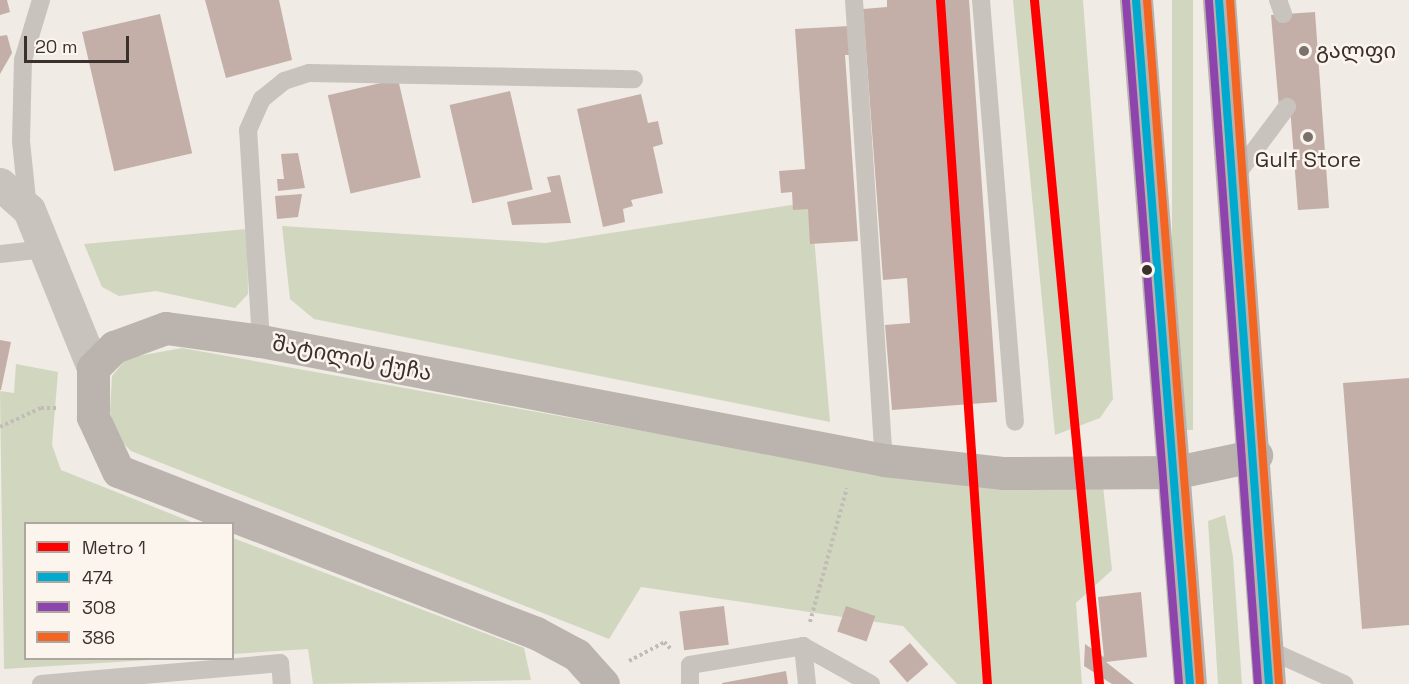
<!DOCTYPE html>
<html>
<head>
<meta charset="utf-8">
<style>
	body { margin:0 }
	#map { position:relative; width:1409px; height:684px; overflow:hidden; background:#f0ebe5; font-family:"Space Grotesk","Noto Sans Georgian",sans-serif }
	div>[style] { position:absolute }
	.green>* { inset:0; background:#d1d6bf; transform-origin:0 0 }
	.building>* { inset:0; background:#c3afa7; transform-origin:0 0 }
	.path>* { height:4px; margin-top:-2px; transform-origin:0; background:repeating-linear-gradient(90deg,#c2bbb6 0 3px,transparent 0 6px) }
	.lane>* { height:18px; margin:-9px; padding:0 9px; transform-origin:9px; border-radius:9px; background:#c9c3be }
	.street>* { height:33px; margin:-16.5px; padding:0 16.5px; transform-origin:16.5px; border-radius:16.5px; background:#c9c3be }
	.secondary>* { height:33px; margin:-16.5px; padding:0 16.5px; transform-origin:16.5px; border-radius:16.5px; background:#bab3ae }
	.primary>* { height:33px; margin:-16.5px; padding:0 16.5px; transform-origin:16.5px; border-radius:16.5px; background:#b8b1ad }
	.bus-1>* { height:8px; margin:-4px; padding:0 4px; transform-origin:4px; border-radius:4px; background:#00a9ce }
	.bus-2>* { height:8px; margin:-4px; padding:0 4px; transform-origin:4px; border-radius:4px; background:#8e44ad }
	.bus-3>* { height:8px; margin:-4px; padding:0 4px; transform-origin:4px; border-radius:4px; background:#f26522 }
	.metro-1>* { height:9px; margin:-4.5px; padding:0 4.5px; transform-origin:4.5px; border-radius:4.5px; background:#f00 }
	.dots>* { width:16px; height:16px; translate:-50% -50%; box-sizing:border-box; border:3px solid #fbf5ee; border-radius:50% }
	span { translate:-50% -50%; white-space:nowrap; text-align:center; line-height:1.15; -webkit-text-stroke:5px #fbf5ee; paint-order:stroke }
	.poi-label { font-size:22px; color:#3b302b }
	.left { translate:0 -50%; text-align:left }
	.street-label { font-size:22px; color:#3b302b }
	.legend { position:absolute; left:24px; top:522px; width:210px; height:138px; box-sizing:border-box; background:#fbf5ee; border:2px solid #aea6a0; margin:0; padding:8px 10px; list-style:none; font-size:18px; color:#3b302b }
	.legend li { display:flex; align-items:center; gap:12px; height:30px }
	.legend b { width:30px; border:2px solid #aea6a0 }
	.scale { position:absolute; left:24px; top:36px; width:105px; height:27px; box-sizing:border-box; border:3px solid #3b302b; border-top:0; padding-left:8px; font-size:18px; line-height:21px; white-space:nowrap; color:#3b302b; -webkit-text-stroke:4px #fbf5ee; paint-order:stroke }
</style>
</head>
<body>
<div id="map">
	<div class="green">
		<div style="clip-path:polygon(1013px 0,1083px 0,1113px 399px,1100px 418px,1055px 435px)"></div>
		<div style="left:1172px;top:0;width:21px;height:430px"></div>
		<div style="clip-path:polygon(811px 202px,830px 422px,314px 319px,290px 299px,282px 226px,546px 243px)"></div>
		<div style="clip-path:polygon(247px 229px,248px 294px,235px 308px,156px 291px,119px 296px,102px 287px,84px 244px)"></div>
		<div style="clip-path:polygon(182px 348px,871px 472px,1103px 486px,1112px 570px,1076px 603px,1082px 684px,957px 684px,903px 626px,641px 587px,609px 639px,131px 451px,117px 437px,110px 411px,112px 376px,127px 358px)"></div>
		<div style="clip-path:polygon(16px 364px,58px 372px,52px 445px,61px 470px,194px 523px,26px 524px,26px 658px,165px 659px,4px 669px,0 391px,14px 393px)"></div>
		<div style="clip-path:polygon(1225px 515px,1233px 557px,1242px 684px,1218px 684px,1208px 521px)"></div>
		<div style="clip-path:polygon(233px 538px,524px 648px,531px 680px,313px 684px,308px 649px,233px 654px)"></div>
	</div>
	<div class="building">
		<div style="clip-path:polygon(0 0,7px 0,10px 12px,0 15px)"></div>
		<div style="clip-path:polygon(205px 0,279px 0,292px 60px,226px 78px)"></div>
		<div style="clip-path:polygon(887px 0,969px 0,997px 402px,892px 410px,885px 325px,910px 323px,907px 278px,883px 280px,863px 9px,887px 7px)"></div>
		<div style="clip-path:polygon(1315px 12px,1329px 208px,1298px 210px,1290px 107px,1279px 108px,1271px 15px)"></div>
		<div style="left:160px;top:14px;width:143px;height:80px;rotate:77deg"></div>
		<div style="clip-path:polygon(850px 26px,852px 55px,845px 55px,858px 241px,810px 244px,808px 209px,793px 210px,792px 192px,781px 193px,779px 171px,805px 169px,795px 29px)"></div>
		<div style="clip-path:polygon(7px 35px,12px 53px,0 74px,0 36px)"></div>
		<div style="left:398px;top:79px;width:101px;height:72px;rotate:77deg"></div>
		<div style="left:510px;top:91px;width:101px;height:62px;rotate:77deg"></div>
		<div style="clip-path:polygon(641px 94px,648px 123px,658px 121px,663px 144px,653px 147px,663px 193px,631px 200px,633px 206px,623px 209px,625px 222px,603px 227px,577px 109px)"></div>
		<div style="clip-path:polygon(298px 153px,305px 188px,278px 191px,277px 179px,284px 179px,281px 154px)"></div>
		<div style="clip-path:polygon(560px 175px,571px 223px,512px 225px,507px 202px,551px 192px,547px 177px)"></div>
		<div style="clip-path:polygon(302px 194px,298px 217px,277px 219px,275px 196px)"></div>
		<div style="clip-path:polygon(0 340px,11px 342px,1px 390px,0 390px)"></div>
		<div style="clip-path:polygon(1409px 378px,1409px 625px,1362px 629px,1343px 383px)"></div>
		<div style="clip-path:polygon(1141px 592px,1147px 657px,1106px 662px,1134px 684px,1112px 684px,1084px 666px,1085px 644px,1104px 657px,1098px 597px)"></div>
		<div style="left:724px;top:606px;width:39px;height:45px;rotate:83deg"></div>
		<div style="left:846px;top:606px;width:31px;height:27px;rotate:19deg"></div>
		<div style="left:910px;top:643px;width:28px;height:28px;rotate:49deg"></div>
		<div style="clip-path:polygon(786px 671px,788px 684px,722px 684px,722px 683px)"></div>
	</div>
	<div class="path">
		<div style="left:0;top:427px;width:45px;rotate:-24.9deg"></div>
		<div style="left:41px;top:408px;width:17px"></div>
		<div style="left:810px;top:622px;width:139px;rotate:-74.6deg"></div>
		<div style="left:629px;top:661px;width:40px;rotate:-28deg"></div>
		<div style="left:664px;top:642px;width:10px;rotate:45deg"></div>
	</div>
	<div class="lane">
		<div style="left:854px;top:0;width:461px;rotate:86.3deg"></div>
		<div style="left:981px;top:0;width:423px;rotate:85.4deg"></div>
		<div style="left:1278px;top:0;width:15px;rotate:70deg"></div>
		<div style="left:1234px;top:178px;width:89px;rotate:-53.3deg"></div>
		<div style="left:28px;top:209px;width:68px;rotate:-95.9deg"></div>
		<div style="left:21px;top:141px;width:81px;rotate:-88.6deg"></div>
		<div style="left:23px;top:60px;width:63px;rotate:-73.3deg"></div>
		<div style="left:0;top:254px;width:45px;rotate:-6.3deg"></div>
		<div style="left:261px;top:341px;width:211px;rotate:-93.5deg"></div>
		<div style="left:248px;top:130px;width:34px;rotate:-66deg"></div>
		<div style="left:262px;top:99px;width:28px;rotate:-39deg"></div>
		<div style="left:284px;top:81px;width:26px;rotate:-18deg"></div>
		<div style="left:309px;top:73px;width:325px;rotate:1.1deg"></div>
		<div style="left:803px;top:646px;width:38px;rotate:84deg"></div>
		<div style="left:1267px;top:649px;width:85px;rotate:24.4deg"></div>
		<div style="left:41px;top:684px;width:240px;rotate:-5deg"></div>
		<div style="left:280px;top:663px;width:21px;rotate:85deg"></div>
		<div style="left:690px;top:684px;width:19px;rotate:-90deg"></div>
		<div style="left:690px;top:665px;width:115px;rotate:-9.5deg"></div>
		<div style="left:803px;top:646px;width:78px;rotate:29.2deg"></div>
	</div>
	<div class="street">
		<div style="left:0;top:184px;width:39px;rotate:42deg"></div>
		<div style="left:29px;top:210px;width:170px;rotate:67.9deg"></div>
	</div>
	<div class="secondary">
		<div style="left:603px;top:684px;width:39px;rotate:-132deg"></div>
		<div style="left:577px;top:655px;width:47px;rotate:-151.8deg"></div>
		<div style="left:536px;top:633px;width:448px;rotate:-158.8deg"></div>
		<div style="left:118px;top:471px;width:60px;rotate:-114.8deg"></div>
		<div style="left:93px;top:417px;width:49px;rotate:-90deg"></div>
		<div style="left:93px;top:368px;width:30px;rotate:-45deg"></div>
		<div style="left:114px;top:347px;width:55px;rotate:-20.1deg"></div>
		<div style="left:166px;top:328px;width:96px;rotate:7.8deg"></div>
		<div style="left:261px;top:341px;width:634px;rotate:10.81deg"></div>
		<div style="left:884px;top:460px;width:121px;rotate:6.2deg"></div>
		<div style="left:1004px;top:473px;width:173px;rotate:-0.3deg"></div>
		<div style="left:1177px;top:472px;width:81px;rotate:-12.1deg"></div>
	</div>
	<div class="primary">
		<div style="left:1136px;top:0;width:686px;rotate:85.49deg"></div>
		<div style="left:1219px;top:0;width:686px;rotate:85.82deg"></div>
	</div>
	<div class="bus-1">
		<div style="left:1136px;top:0;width:686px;rotate:85.49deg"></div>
		<div style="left:1219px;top:0;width:686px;rotate:85.82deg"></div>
	</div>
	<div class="bus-2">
		<div style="left:1126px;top:1px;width:685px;rotate:85.56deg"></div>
		<div style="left:1209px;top:1px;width:685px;rotate:85.9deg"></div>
	</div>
	<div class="bus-3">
		<div style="left:1147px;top:0;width:685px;rotate:85.56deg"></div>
		<div style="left:1230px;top:0;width:685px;rotate:85.9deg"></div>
	</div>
	<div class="metro-1">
		<div style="left:940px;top:0;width:686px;rotate:86.07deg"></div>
		<div style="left:1034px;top:0;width:687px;rotate:84.57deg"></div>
	</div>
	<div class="dots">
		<div style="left:1304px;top:51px;background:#7a716c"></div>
		<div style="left:1308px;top:137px;background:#7a716c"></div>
		<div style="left:1147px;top:270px;background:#3b302b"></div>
	</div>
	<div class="poi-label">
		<span class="left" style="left:1316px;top:51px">გალფი</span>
		<span style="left:1308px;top:160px">Gulf Store</span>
	</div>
	<div class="street-label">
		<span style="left:352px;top:358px;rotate:11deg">შატილის ქუჩა</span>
	</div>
	<ul class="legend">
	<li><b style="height:8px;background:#f00"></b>Metro 1</li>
	<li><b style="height:8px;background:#00a9ce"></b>474</li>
	<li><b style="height:8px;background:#8e44ad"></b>308</li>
	<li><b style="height:8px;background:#f26522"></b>386</li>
	</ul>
	<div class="scale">20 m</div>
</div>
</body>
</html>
